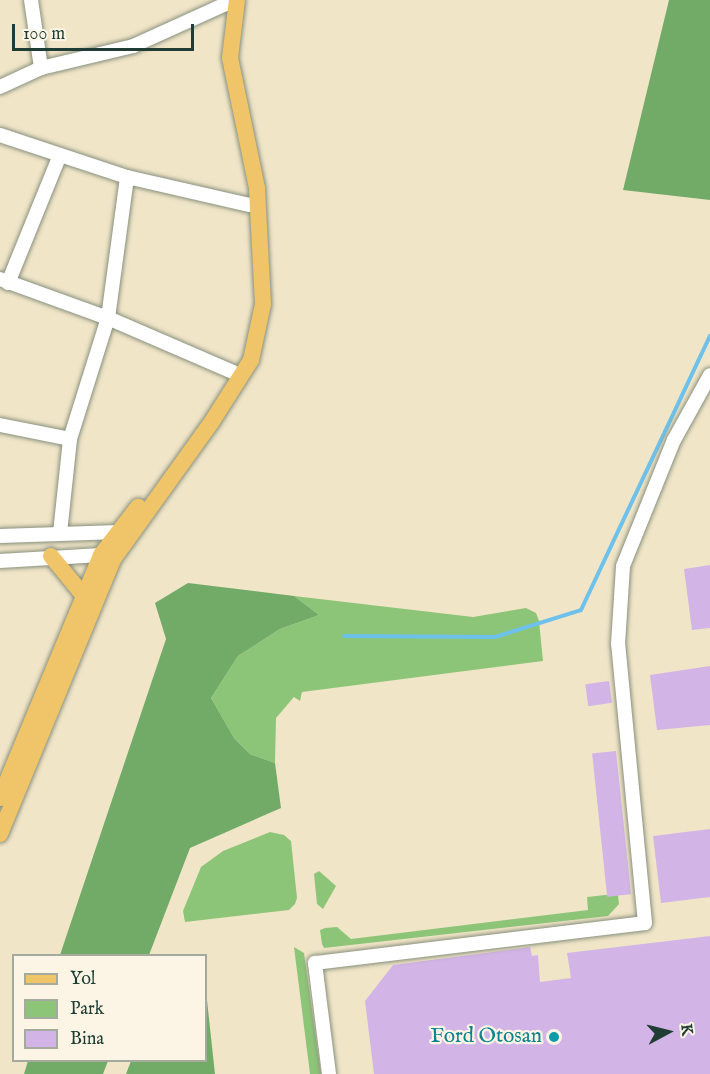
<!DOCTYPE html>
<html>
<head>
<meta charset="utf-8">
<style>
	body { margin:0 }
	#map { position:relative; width:710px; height:1074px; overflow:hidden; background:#f1e5c8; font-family:"IM FELL English",serif }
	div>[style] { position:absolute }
	.green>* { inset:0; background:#8dc578 }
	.forest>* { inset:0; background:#72aa68 }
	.stream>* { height:4px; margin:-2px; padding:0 2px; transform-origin:2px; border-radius:2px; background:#6ec1ea }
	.building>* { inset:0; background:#d2b4e6; transform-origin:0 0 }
	.roads { filter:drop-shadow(0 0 2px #88917e) drop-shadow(0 0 2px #88917e) }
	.minor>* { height:14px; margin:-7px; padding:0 7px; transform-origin:7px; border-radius:7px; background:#fff }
	.major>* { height:16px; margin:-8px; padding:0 8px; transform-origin:8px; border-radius:8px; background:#f0c469 }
	.dots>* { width:16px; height:16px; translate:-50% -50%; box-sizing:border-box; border:3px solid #fcf5e5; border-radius:50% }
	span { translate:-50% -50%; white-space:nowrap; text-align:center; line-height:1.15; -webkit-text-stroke:4.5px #fcf5e5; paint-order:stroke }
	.culture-label { font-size:21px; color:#0d838f }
	.right { translate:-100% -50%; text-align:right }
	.legend { position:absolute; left:12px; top:954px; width:195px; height:108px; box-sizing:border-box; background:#fcf5e5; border:2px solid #a4ab9e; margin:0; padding:8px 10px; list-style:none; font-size:18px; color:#1f3d34 }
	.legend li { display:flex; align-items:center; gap:12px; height:30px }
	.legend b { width:30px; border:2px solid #a4ab9e }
	.north { position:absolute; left:638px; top:1002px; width:60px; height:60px; -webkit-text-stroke:4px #fcf5e5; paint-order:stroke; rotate:83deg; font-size:16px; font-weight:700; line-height:24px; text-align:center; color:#1f3d34 }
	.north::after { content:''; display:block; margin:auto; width:21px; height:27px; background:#1f3d34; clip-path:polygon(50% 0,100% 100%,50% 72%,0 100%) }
	.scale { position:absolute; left:12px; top:24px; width:182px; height:27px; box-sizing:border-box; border:3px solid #1f3d34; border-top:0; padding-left:8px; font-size:18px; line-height:21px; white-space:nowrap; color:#1f3d34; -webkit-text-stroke:4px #fcf5e5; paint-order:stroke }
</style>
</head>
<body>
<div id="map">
	<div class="green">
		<div style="clip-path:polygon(294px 596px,473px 617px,526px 608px,536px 613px,539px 621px,543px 661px,302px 692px,300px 701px,294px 697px,276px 718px,275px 763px,250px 754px,234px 738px,211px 698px,238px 656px,280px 629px,319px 615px)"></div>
		<div style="clip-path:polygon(270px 832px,284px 835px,291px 841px,297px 898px,295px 904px,289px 910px,185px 922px,183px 911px,201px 867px,223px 851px)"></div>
		<div style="clip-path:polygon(319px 871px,336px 886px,323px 909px,317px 904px,314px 874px)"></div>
		<div style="clip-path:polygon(605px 895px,618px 895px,619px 904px,608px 916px,324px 948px,322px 944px,320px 930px,325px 928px,337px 927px,351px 939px,588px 910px,587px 897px)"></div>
		<div style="clip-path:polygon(294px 947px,304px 953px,321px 1074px,310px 1074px)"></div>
	</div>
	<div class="forest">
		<div style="clip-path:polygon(669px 0,710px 0,710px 200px,623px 190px)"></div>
		<div style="clip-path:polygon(188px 583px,294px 596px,319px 615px,280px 629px,238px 656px,211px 698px,234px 738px,250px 754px,275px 763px,281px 808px,190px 848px,149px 955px,60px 955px,166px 639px,155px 603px)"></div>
		<div style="clip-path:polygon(206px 991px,215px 1074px,126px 1074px,131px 1061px,206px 1060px)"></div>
		<div style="clip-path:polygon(28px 1061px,28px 1060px,108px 1061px,103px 1074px,24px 1074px)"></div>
	</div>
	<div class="stream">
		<div style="left:344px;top:636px;width:151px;rotate:0.4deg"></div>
		<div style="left:495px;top:637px;width:90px;rotate:-17.4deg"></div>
		<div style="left:581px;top:610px;width:303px;rotate:-64.8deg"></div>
	</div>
	<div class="building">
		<div style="clip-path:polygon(710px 565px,710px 628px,692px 630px,684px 569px)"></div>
		<div style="clip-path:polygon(710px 666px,710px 725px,657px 730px,650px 675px)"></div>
		<div style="left:609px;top:681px;width:22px;height:24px;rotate:82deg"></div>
		<div style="left:616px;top:751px;width:144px;height:24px;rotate:84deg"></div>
		<div style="clip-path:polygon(710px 829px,710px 897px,661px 903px,653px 836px)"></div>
		<div style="clip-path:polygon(710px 936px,710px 1074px,374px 1074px,365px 1001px,393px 965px,530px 947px,532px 956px,538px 955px,540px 982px,571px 978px,567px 953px)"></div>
	</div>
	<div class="roads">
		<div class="minor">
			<div style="left:31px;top:0;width:69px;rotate:81.6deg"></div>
			<div style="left:0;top:87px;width:45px;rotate:-24.9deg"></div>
			<div style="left:41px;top:68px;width:95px;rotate:-13.4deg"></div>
			<div style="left:133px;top:46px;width:104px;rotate:-24.4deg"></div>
			<div style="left:0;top:135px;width:134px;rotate:18.3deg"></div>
			<div style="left:127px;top:177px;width:125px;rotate:12.9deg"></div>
			<div style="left:0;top:279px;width:115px;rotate:19.9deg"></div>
			<div style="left:108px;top:318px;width:136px;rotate:23.4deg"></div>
			<div style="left:8px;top:283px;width:138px;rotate:-67.9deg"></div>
			<div style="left:0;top:425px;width:71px;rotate:11.3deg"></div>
			<div style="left:60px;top:533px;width:95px;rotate:-83.9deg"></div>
			<div style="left:70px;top:439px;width:127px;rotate:-72.6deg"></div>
			<div style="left:108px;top:318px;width:142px;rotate:-82.3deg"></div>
			<div style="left:0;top:536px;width:119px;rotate:-1.9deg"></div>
			<div style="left:0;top:561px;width:101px;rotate:-3.4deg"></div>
			<div style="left:329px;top:1074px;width:112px;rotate:-97.2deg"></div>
			<div style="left:315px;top:963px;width:332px;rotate:-6.9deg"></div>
			<div style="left:645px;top:923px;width:280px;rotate:-95.5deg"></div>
			<div style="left:618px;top:644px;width:78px;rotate:-86.3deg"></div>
			<div style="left:623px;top:566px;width:136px;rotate:-68deg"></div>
			<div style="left:674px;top:440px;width:74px;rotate:-61deg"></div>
		</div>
		<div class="major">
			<div style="left:51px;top:556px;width:52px;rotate:50.5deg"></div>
			<div style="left:0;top:798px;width:263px;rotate:-67.4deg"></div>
			<div style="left:101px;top:555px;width:61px;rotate:-52.4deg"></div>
			<div style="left:0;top:834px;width:299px;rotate:-67.6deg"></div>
			<div style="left:114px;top:558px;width:166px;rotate:-54.3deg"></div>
			<div style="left:211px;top:423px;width:75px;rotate:-57.6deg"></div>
			<div style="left:251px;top:360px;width:57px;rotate:-77.9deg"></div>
			<div style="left:263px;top:304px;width:116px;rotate:-93deg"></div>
			<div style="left:257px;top:188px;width:133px;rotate:-101.7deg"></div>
			<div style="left:230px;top:58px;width:58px;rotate:-83.1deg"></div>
		</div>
	</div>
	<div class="dots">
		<div style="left:554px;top:1037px;background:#0f9aa8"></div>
	</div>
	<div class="culture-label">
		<span class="right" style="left:542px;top:1037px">Ford Otosan</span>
	</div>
	<ul class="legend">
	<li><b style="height:8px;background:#f0c469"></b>Yol</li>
	<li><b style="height:16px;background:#8dc578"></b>Park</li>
	<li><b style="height:16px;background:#d2b4e6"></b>Bina</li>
	</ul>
	<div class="north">K</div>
	<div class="scale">100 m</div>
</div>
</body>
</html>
